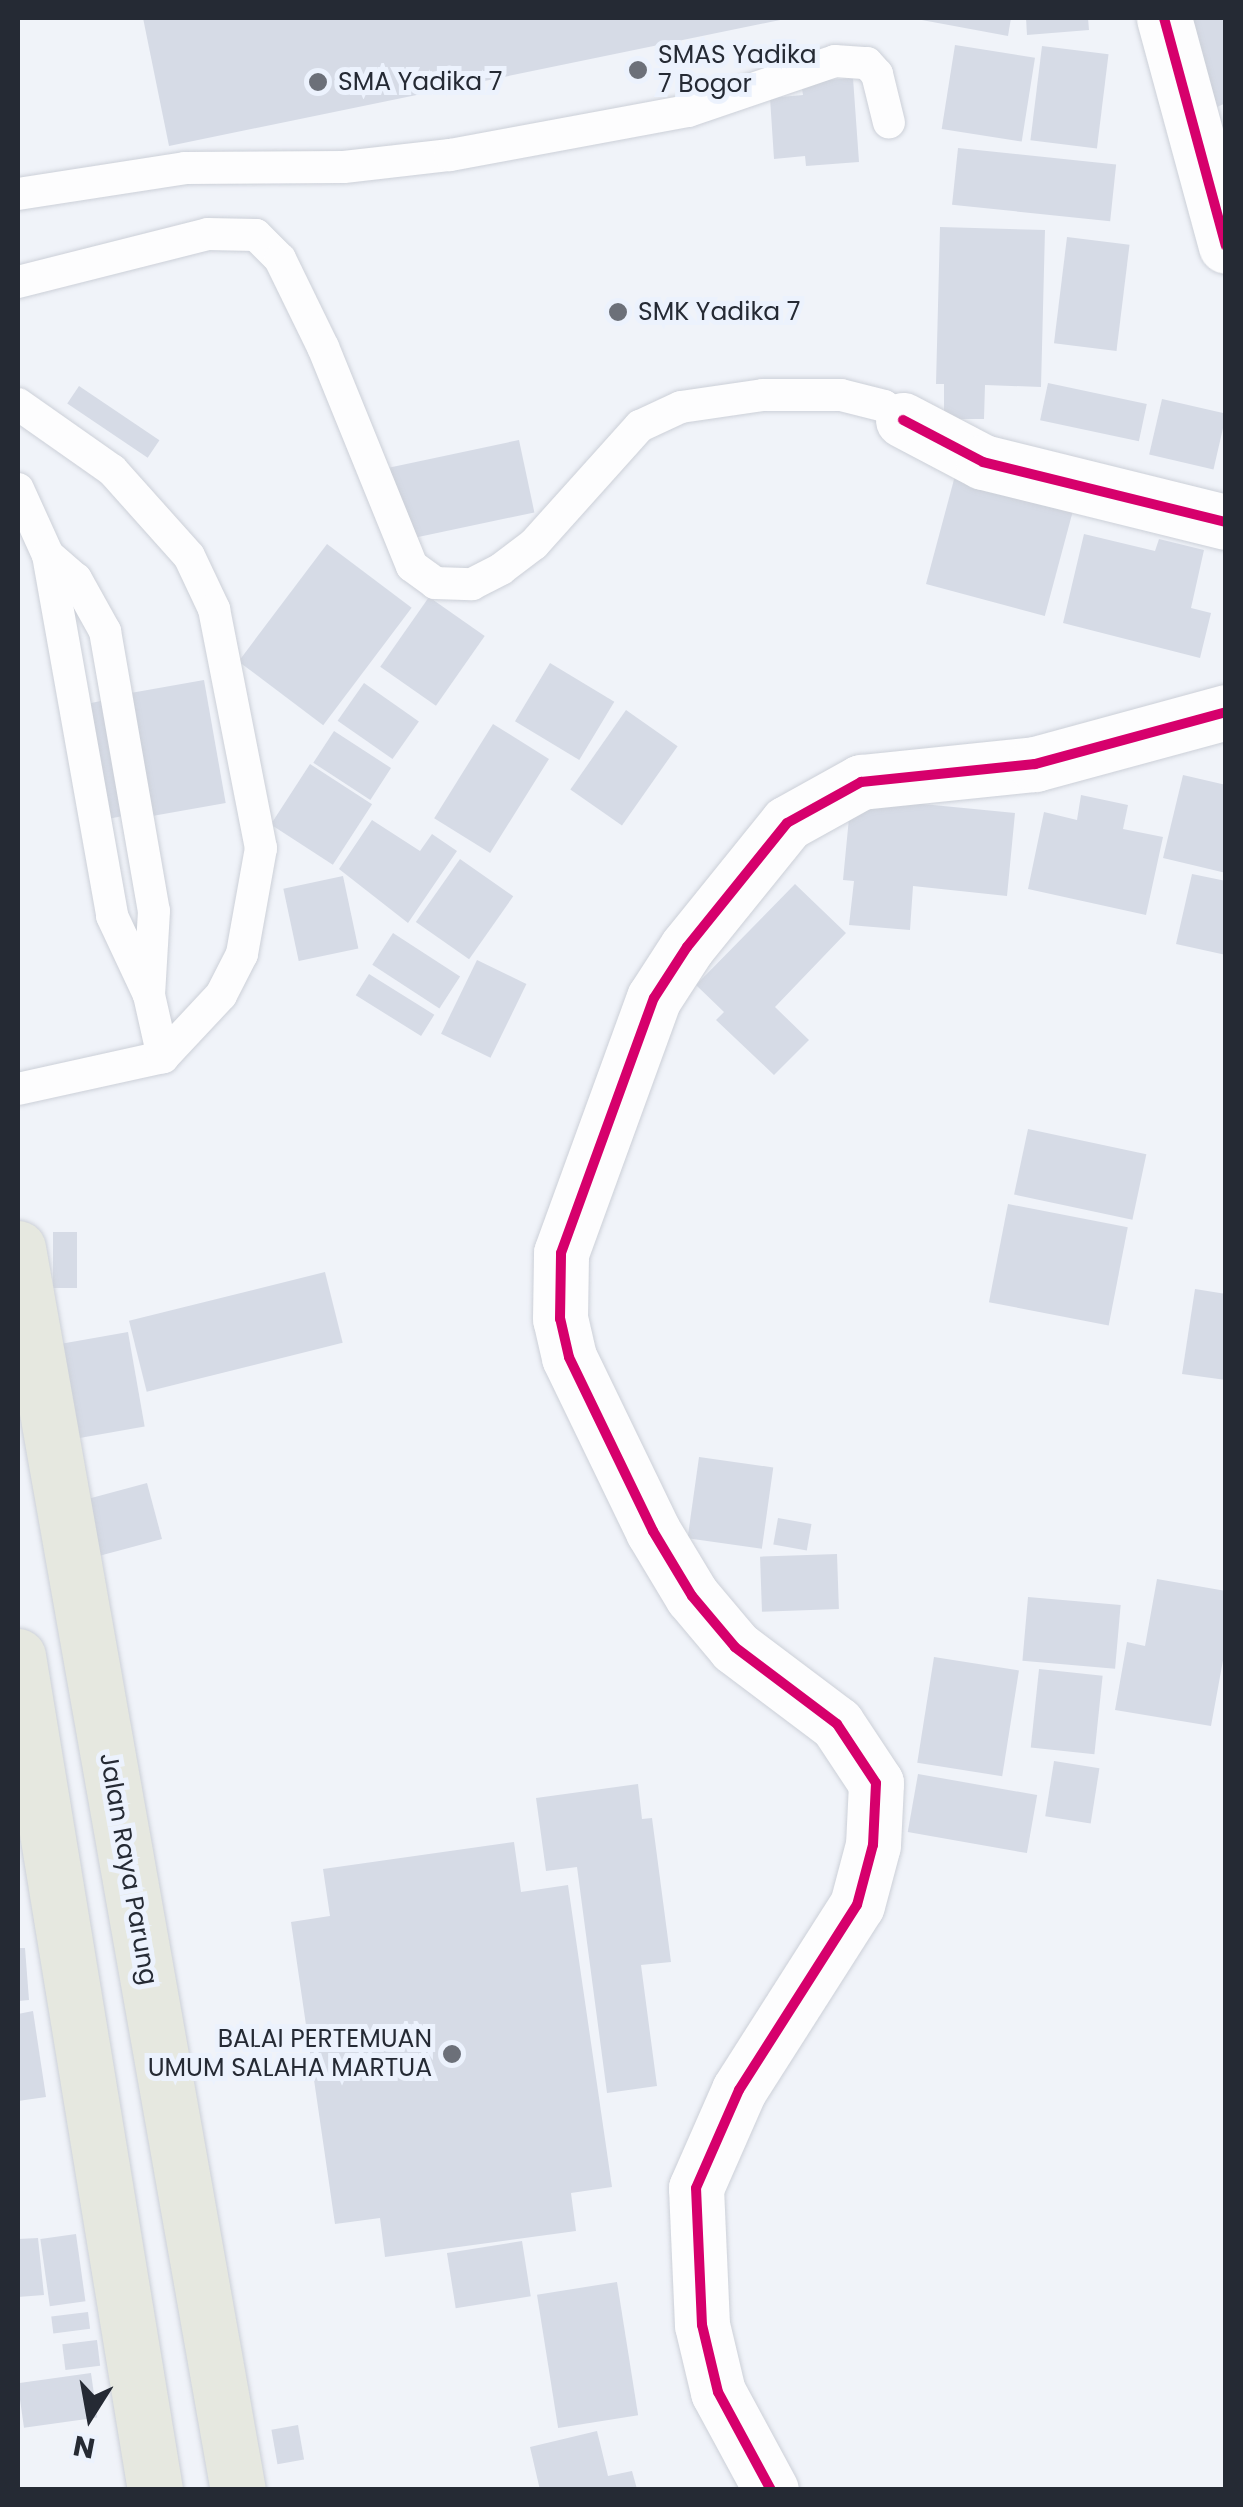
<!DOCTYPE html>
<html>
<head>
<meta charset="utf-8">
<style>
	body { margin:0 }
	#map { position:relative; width:1243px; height:2507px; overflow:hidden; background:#f0f3f9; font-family:Poppins,sans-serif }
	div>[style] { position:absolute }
	.building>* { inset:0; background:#d6dbe6; transform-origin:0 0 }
	.roads { filter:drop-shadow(0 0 2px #ccd0d8) drop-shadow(0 0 2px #ccd0d8) }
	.service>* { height:32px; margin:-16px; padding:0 16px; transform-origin:16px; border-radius:16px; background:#fdfdfe }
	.minor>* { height:55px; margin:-27.5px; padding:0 27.5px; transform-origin:27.5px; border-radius:27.5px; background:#fdfdfe }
	.trunk>* { height:55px; margin:-27.5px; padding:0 27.5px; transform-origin:27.5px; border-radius:27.5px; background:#e6e8e0 }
	.cycleway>* { height:10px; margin:-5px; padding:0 5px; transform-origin:5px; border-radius:5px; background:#d6006c }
	.dots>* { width:28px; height:28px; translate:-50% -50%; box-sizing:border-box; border:5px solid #ecf2fd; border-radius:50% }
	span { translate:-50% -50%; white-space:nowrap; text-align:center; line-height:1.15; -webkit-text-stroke:10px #ecf2fd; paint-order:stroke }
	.poi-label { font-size:25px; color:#252a34 }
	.left { translate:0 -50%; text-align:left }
	.right { translate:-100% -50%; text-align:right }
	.street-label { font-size:25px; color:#252a34 }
	.frame { position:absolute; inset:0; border:20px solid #252a34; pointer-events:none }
	.north { position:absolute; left:40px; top:2367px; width:100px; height:100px; -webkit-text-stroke:8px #ecf2fd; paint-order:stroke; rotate:191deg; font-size:28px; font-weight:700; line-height:40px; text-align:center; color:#252a34 }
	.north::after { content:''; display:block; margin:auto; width:35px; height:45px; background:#252a34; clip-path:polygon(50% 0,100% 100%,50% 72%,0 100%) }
</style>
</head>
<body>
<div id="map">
	<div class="building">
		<div style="clip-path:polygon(143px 18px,784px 18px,785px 19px,169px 146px)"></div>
		<div style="clip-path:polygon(911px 18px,1011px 18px,1008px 36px)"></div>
		<div style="clip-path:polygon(1026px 18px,1088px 18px,1089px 30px,1027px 35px)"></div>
		<div style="clip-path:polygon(1186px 18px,1226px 18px,1226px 103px,1217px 107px)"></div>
		<div style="left:955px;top:45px;width:81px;height:85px;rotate:9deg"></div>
		<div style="left:1042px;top:46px;width:67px;height:95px;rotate:7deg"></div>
		<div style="clip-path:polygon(853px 78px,859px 162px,806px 166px,805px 156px,774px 159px,770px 98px,803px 95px,801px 82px)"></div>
		<div style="left:958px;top:148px;width:159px;height:57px;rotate:6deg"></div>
		<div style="clip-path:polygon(940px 227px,1045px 230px,1041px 387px,985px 385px,984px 419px,944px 419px,944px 384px,936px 384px)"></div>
		<div style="left:1067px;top:237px;width:63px;height:107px;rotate:7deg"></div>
		<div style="left:1048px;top:383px;width:101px;height:38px;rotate:12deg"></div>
		<div style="left:79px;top:386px;width:97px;height:21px;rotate:34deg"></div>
		<div style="left:1162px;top:399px;width:66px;height:57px;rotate:13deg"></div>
		<div style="left:519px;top:440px;width:74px;height:132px;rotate:78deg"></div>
		<div style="left:956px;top:472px;width:123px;height:116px;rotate:15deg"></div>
		<div style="clip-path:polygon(1084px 534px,1155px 551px,1159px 539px,1204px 550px,1191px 608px,1211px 613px,1200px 658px,1063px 623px)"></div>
		<div style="left:327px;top:544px;width:106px;height:147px;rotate:37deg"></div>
		<div style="left:429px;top:597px;width:68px;height:85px;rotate:35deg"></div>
		<div style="left:550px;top:663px;width:75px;height:68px;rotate:31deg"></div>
		<div style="left:204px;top:680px;width:125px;height:86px;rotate:80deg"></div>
		<div style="left:364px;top:683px;width:67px;height:46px;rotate:35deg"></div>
		<div style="left:110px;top:699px;width:117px;height:35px;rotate:78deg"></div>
		<div style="left:626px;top:710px;width:63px;height:97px;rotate:35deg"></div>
		<div style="left:493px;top:724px;width:66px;height:111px;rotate:32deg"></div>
		<div style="left:334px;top:731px;width:68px;height:38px;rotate:33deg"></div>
		<div style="left:310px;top:764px;width:74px;height:72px;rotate:33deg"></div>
		<div style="clip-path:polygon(1183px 775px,1226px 785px,1226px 873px,1163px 858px)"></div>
		<div style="clip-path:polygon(1081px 795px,1128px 805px,1123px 829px,1163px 837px,1146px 915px,1028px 889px,1044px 812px,1077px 820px)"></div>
		<div style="clip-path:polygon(851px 797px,1015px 813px,1007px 896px,913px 886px,910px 930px,849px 925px,854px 881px,843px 880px)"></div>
		<div style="clip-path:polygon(372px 820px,420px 851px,432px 834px,457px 851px,408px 923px,339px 869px)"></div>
		<div style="left:460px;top:859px;width:65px;height:77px;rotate:35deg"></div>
		<div style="clip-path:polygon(1192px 874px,1226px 881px,1226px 955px,1176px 944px)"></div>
		<div style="left:343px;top:876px;width:74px;height:61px;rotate:78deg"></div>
		<div style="clip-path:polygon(795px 884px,846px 933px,775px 1007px,809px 1040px,774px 1075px,716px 1020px,724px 1012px,696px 985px)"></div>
		<div style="left:393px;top:933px;width:80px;height:38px;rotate:33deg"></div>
		<div style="left:477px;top:960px;width:55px;height:82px;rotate:26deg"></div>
		<div style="left:369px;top:974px;width:77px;height:25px;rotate:32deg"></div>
		<div style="left:1028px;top:1129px;width:121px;height:67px;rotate:12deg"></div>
		<div style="left:1008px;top:1204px;width:122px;height:100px;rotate:11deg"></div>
		<div style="left:53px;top:1232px;width:24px;height:56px"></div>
		<div style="left:325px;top:1272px;width:73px;height:202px;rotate:76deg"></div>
		<div style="clip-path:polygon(1195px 1289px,1226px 1294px,1226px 1380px,1182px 1374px)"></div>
		<div style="left:128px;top:1332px;width:96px;height:69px;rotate:80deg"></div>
		<div style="left:699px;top:1457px;width:75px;height:82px;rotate:8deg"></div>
		<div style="left:147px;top:1483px;width:58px;height:75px;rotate:75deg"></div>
		<div style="left:778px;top:1518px;width:34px;height:27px;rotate:10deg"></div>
		<div style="left:837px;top:1554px;width:55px;height:77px;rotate:88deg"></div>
		<div style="clip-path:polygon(1157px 1579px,1226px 1591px,1226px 1644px,1211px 1726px,1115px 1710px,1127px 1642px,1145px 1646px)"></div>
		<div style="left:1028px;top:1597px;width:93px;height:64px;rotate:5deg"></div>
		<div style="left:934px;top:1657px;width:86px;height:107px;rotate:9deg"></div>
		<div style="left:1039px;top:1669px;width:64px;height:79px;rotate:6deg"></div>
		<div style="left:1054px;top:1761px;width:46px;height:56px;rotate:9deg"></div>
		<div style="left:918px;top:1774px;width:121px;height:59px;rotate:10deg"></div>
		<div style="clip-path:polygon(638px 1784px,642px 1819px,652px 1818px,671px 1962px,641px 1965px,657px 2086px,607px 2093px,577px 1867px,546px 1871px,536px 1798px)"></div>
		<div style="clip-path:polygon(514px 1842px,521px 1892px,568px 1885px,612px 2187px,571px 2193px,576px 2231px,385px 2257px,380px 2218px,335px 2224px,291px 1922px,330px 1916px,323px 1869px)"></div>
		<div style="clip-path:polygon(18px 1948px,25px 1948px,29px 2000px,18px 2001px)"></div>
		<div style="clip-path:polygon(33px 2011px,46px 2097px,18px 2101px,18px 2014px)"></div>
		<div style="left:76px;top:2234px;width:68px;height:36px;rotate:82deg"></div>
		<div style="clip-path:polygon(38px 2238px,44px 2295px,18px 2297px,18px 2239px)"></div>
		<div style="left:522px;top:2241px;width:56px;height:76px;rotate:81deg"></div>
		<div style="left:617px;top:2282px;width:135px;height:81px;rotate:81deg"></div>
		<div style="left:88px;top:2312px;width:17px;height:37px;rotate:83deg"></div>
		<div style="left:97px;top:2340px;width:26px;height:35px;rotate:83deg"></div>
		<div style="left:91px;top:2373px;width:45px;height:74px;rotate:82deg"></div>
		<div style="left:298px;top:2425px;width:35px;height:27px;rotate:80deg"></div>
		<div style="clip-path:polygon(597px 2431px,608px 2476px,632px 2471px,637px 2489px,540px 2490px,530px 2447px)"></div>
	</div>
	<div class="roads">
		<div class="service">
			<div style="left:18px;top:194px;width:169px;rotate:-8.8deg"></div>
			<div style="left:185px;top:168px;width:159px;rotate:-0.4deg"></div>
			<div style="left:344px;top:167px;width:107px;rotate:-6.5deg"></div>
			<div style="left:450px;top:155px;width:242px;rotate:-10.5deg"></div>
			<div style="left:688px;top:111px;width:155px;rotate:-18.8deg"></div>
			<div style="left:835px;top:61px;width:32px;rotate:4deg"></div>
			<div style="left:867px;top:63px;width:15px;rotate:48deg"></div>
			<div style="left:877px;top:74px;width:50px;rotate:76.2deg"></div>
			<div style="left:18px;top:282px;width:196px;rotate:-14.2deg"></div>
			<div style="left:208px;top:234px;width:48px;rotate:1.2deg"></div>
			<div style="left:256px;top:235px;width:34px;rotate:45deg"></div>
			<div style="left:280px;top:259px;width:98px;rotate:64deg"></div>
			<div style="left:323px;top:347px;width:236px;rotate:67.9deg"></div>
			<div style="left:412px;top:566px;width:29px;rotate:36deg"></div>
			<div style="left:435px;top:583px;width:37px;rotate:2deg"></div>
			<div style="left:472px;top:584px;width:33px;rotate:-27deg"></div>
			<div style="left:501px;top:569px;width:41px;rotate:-37.1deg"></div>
			<div style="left:534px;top:544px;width:159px;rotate:-48.1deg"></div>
			<div style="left:640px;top:426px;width:45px;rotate:-24.9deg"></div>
			<div style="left:681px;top:407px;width:83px;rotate:-8.3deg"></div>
			<div style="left:763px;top:395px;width:78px"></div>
			<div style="left:841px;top:395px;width:44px;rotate:14.3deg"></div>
			<div style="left:884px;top:406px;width:24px;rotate:36deg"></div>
			<div style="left:18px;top:404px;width:115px;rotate:35.1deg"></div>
			<div style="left:112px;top:470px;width:115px;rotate:48.2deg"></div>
			<div style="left:189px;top:556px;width:59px;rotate:64.7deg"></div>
			<div style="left:214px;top:609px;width:244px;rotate:78.9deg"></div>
			<div style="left:261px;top:848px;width:108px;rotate:100.2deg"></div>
			<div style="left:242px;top:954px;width:46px;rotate:117.1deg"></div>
			<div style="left:221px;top:995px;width:85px;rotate:133.1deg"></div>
			<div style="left:163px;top:1057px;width:148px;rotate:167.6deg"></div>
			<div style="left:18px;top:489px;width:72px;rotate:65.6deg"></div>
			<div style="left:48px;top:555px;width:367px;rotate:79.9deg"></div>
			<div style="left:112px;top:916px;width:87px;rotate:64.9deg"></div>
			<div style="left:149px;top:995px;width:64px;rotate:77.3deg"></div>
			<div style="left:48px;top:555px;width:37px;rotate:41deg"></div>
			<div style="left:76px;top:579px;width:60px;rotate:60.9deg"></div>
			<div style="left:105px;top:631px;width:284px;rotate:80.1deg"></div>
			<div style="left:154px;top:911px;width:84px;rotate:93.4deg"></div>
		</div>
		<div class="minor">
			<div style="left:1164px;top:18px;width:236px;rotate:74.8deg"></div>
			<div style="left:903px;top:420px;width:90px;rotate:27.7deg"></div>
			<div style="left:983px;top:462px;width:250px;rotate:13.9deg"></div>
			<div style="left:771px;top:2490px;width:111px;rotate:-118.4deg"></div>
			<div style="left:718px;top:2392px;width:69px;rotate:-103.4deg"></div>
			<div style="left:702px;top:2325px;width:137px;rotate:-92.5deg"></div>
			<div style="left:696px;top:2188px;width:107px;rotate:-66.3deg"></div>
			<div style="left:739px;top:2090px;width:219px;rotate:-57.5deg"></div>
			<div style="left:857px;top:1905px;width:62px;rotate:-75.1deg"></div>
			<div style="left:873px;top:1845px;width:62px;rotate:-87.2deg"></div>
			<div style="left:876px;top:1783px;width:71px;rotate:-123.5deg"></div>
			<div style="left:837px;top:1724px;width:128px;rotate:-143deg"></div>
			<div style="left:735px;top:1647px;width:67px;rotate:-130.1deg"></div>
			<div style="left:692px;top:1596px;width:76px;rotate:-121deg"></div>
			<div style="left:653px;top:1531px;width:193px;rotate:-115.8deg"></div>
			<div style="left:569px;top:1357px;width:39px;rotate:-103deg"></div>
			<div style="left:560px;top:1319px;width:66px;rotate:-89.1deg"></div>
			<div style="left:561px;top:1253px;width:271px;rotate:-70deg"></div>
			<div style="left:654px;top:998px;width:61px;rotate:-57.1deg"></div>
			<div style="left:687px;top:947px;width:159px;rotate:-51.1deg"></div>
			<div style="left:787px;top:823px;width:85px;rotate:-29deg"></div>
			<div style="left:861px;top:782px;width:175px;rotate:-5.9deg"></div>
			<div style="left:1035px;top:764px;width:198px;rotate:-15.2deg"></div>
		</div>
		<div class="trunk">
			<div style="left:18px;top:1248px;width:1261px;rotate:79.96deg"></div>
			<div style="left:18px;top:1656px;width:845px;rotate:80.67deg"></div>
		</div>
	</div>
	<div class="cycleway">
		<div style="left:1164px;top:18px;width:236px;rotate:74.8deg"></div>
		<div style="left:903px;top:420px;width:90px;rotate:27.7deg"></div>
		<div style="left:983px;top:462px;width:250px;rotate:13.9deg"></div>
		<div style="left:771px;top:2490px;width:111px;rotate:-118.4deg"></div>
		<div style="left:718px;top:2392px;width:69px;rotate:-103.4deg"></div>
		<div style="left:702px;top:2325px;width:137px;rotate:-92.5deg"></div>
		<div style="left:696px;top:2188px;width:107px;rotate:-66.3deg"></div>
		<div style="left:739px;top:2090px;width:219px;rotate:-57.5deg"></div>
		<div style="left:857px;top:1905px;width:62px;rotate:-75.1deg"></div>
		<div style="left:873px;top:1845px;width:62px;rotate:-87.2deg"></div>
		<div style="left:876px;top:1783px;width:71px;rotate:-123.5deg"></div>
		<div style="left:837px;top:1724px;width:128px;rotate:-143deg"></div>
		<div style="left:735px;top:1647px;width:67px;rotate:-130.1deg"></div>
		<div style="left:692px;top:1596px;width:76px;rotate:-121deg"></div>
		<div style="left:653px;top:1531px;width:193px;rotate:-115.8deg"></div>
		<div style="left:569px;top:1357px;width:39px;rotate:-103deg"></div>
		<div style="left:560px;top:1319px;width:66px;rotate:-89.1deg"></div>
		<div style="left:561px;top:1253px;width:271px;rotate:-70deg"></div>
		<div style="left:654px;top:998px;width:61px;rotate:-57.1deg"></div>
		<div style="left:687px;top:947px;width:159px;rotate:-51.1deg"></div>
		<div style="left:787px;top:823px;width:85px;rotate:-29deg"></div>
		<div style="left:861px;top:782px;width:175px;rotate:-5.9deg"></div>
		<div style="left:1035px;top:764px;width:198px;rotate:-15.2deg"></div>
	</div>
	<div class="dots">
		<div style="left:638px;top:70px;background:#6c7079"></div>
		<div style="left:318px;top:82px;background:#6c7079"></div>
		<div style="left:618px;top:312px;background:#6c7079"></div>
		<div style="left:452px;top:2054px;background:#6c7079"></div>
	</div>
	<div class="poi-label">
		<span class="left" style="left:658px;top:70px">SMAS Yadika<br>7 Bogor</span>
		<span class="left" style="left:338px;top:82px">SMA Yadika 7</span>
		<span class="left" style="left:638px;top:312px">SMK Yadika 7</span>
		<span class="right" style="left:432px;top:2054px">BALAI PERTEMUAN<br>UMUM SALAHA MARTUA</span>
	</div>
	<div class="street-label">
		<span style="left:128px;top:1869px;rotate:80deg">Jalan Raya Parung</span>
	</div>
	<div class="frame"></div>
	<div class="north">N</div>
</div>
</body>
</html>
